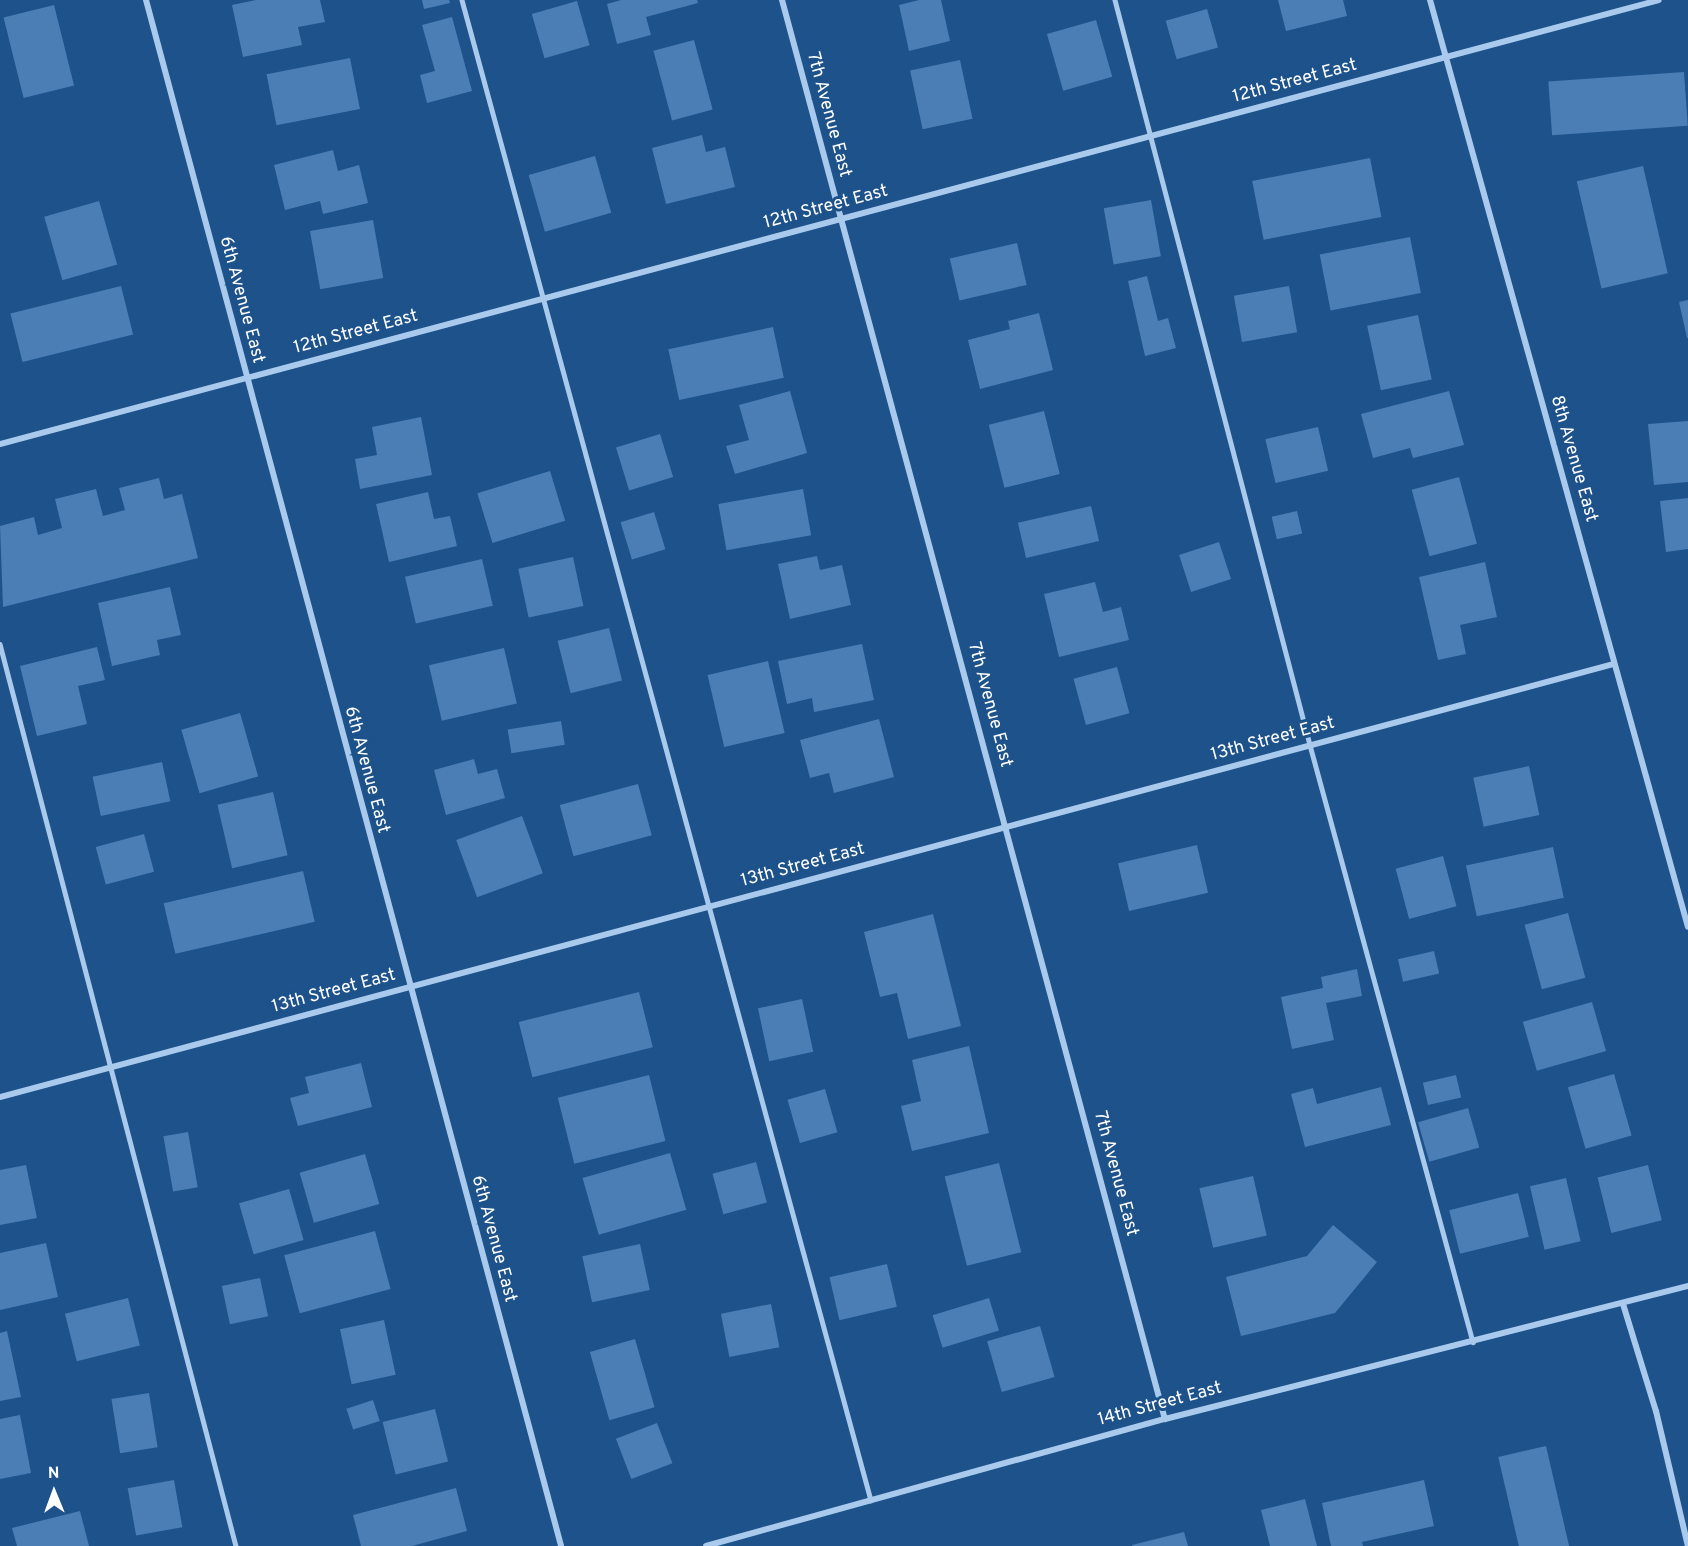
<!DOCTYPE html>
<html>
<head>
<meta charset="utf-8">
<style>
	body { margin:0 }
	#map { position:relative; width:1688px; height:1546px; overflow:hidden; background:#1d528b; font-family:Overpass,sans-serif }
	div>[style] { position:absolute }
	.building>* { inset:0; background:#4a7eb5; transform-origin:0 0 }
	.service>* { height:4.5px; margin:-2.25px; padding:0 2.25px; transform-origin:2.25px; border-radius:2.25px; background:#a9caec }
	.minor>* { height:6px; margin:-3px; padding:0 3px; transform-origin:3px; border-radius:3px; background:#a9caec }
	span { translate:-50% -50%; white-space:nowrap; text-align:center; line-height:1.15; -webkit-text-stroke:6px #1d528b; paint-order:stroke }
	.street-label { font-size:18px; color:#fff }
	.north { position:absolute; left:24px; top:1462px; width:60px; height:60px; -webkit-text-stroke:4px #1d528b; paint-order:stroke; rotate:359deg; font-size:16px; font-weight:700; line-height:24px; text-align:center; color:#fff }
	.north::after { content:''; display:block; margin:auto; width:21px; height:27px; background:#fff; clip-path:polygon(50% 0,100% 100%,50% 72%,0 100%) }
</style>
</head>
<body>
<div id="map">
	<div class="building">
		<div style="clip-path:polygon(256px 0,320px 0,325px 22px,298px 27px,302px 45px,243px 57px,232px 5px)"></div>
		<div style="clip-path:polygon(422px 0,449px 0,450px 3px,424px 9px)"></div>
		<div style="clip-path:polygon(621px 0,697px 0,698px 3px,646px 17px,651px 35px,617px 44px,607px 4px)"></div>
		<div style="clip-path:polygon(919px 0,941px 0,950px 41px,909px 51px,899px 5px)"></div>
		<div style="clip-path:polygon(1278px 0,1343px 0,1347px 16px,1286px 31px)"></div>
		<div style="left:577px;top:1px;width:46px;height:47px;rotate:74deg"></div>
		<div style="left:54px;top:5px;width:83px;height:52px;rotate:76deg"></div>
		<div style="left:1207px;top:9px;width:40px;height:43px;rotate:74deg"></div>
		<div style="clip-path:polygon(452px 17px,472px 91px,427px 103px,420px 75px,435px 71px,422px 25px)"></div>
		<div style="left:1096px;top:20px;width:59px;height:51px;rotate:74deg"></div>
		<div style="left:694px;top:40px;width:72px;height:42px;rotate:75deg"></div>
		<div style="left:350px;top:58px;width:52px;height:85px;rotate:79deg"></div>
		<div style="left:960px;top:60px;width:60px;height:51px;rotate:78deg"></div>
		<div style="left:1684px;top:72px;width:54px;height:136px;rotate:86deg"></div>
		<div style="clip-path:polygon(702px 135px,706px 152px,725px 147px,735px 187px,666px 204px,652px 148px)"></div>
		<div style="clip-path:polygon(333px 150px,338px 171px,359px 165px,368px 203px,323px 214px,320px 201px,285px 210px,274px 165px)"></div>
		<div style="left:595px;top:156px;width:59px;height:69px;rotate:74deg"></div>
		<div style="left:1370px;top:158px;width:60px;height:120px;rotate:79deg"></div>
		<div style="left:1643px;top:166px;width:110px;height:68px;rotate:77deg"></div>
		<div style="left:1151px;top:200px;width:57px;height:48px;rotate:80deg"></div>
		<div style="left:99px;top:201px;width:66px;height:57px;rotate:74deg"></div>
		<div style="left:373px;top:220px;width:59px;height:64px;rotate:80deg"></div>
		<div style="left:1410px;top:237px;width:57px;height:92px;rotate:79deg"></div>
		<div style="left:1017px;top:243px;width:43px;height:69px;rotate:77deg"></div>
		<div style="clip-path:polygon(1147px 276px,1158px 321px,1168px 318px,1176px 348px,1145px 356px,1128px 281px)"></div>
		<div style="left:121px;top:286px;width:50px;height:114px;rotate:76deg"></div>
		<div style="left:1289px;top:286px;width:47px;height:56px;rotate:80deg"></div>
		<div style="clip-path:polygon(1688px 300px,1688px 338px,1687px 338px,1679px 302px)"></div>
		<div style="clip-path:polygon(1039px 313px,1053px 370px,980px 389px,968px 340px,1010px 329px,1008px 321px)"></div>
		<div style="left:1418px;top:315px;width:66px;height:52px;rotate:78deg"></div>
		<div style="left:773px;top:327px;width:52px;height:107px;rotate:78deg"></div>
		<div style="clip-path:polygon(790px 391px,807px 453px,735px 474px,726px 446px,749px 440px,739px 405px)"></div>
		<div style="clip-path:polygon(1449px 391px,1464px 445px,1413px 458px,1410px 448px,1373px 458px,1361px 414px)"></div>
		<div style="left:1044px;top:411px;width:65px;height:57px;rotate:76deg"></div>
		<div style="clip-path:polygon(421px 417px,432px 475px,360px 489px,355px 459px,377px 455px,372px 427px)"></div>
		<div style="clip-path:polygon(1688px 421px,1688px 482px,1654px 485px,1648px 424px)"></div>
		<div style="left:1318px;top:427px;width:45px;height:54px;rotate:77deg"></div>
		<div style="left:660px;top:434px;width:45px;height:46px;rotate:73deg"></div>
		<div style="left:550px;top:471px;width:52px;height:76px;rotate:73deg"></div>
		<div style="left:1459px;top:477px;width:69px;height:49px;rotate:75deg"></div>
		<div style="clip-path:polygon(159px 478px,164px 499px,182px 494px,198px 558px,3px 607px,0 526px,34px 517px,38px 535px,62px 528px,55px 499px,96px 489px,103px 516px,125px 510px,119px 488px)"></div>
		<div style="left:803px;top:489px;width:47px;height:86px;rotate:80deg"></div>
		<div style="clip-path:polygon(428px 492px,434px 519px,450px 516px,457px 546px,389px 562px,376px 504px)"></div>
		<div style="clip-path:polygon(1688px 498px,1688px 549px,1666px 552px,1660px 501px)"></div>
		<div style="left:1091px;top:506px;width:36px;height:75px;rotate:77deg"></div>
		<div style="left:1297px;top:511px;width:23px;height:26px;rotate:77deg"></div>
		<div style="left:654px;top:512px;width:39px;height:35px;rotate:73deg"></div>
		<div style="left:1219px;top:542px;width:39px;height:42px;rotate:72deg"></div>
		<div style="clip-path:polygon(817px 556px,820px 570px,842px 565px,851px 605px,790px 619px,778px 564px)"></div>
		<div style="left:573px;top:557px;width:50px;height:56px;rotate:78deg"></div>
		<div style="left:482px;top:559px;width:48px;height:79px;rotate:77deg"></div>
		<div style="clip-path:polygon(1485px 562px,1497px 617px,1460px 625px,1466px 654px,1438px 660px,1419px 577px)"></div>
		<div style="clip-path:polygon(1095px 582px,1103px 612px,1121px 607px,1129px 640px,1059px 657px,1044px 594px)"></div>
		<div style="clip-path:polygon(170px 587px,181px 635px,157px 640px,160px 655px,112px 666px,98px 603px)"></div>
		<div style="left:609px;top:628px;width:54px;height:53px;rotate:76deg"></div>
		<div style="clip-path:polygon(862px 644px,874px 700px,814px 712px,812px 698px,787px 704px,778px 661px)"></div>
		<div style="clip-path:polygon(97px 647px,105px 680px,78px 686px,87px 724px,37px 736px,20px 666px)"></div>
		<div style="left:504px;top:648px;width:57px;height:77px;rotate:77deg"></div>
		<div style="left:768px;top:661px;width:74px;height:62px;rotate:77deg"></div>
		<div style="left:1117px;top:667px;width:48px;height:45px;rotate:75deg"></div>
		<div style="left:240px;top:713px;width:66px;height:61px;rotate:74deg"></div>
		<div style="clip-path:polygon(879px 719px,894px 777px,834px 793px,829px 773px,810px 778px,800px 740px)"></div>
		<div style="left:561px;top:721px;width:24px;height:54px;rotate:81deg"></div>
		<div style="clip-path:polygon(474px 759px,478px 774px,497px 769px,505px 798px,446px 815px,434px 770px)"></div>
		<div style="left:162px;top:762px;width:40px;height:71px;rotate:78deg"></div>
		<div style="left:1529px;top:766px;width:50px;height:57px;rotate:78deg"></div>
		<div style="left:638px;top:784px;width:53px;height:81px;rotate:75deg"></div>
		<div style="left:273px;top:792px;width:65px;height:57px;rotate:77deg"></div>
		<div style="left:522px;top:816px;width:61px;height:70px;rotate:70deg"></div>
		<div style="left:144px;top:834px;width:39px;height:50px;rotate:75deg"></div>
		<div style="left:1197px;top:845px;width:49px;height:81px;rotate:77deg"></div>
		<div style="left:1553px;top:847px;width:52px;height:89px;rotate:78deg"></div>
		<div style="left:1443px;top:856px;width:52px;height:49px;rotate:75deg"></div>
		<div style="left:303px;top:871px;width:52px;height:143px;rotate:77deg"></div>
		<div style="left:1568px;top:913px;width:67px;height:45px;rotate:75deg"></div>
		<div style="clip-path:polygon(933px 914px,961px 1026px,908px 1039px,897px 993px,880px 997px,864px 932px)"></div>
		<div style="left:1434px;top:951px;width:23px;height:37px;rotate:77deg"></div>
		<div style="clip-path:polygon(1357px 969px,1362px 996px,1326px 1003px,1334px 1040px,1292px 1049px,1281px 997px,1323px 988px,1321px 977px)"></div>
		<div style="left:639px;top:992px;width:57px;height:124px;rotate:76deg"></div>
		<div style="left:802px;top:999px;width:54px;height:45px;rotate:78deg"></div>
		<div style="left:1592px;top:1002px;width:51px;height:72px;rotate:74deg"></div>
		<div style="clip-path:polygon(969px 1046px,989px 1133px,912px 1151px,901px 1106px,921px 1101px,912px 1060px)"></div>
		<div style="clip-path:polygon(361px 1063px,372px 1107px,298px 1126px,290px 1098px,309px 1093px,305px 1077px)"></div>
		<div style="left:1614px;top:1074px;width:64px;height:48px;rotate:74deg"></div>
		<div style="left:649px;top:1075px;width:68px;height:94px;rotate:76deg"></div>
		<div style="left:1456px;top:1075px;width:23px;height:34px;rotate:77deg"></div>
		<div style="clip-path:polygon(1381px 1087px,1391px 1125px,1305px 1147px,1291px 1094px,1313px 1088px,1317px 1104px)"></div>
		<div style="left:825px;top:1089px;width:45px;height:39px;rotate:74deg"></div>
		<div style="left:1468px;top:1108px;width:41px;height:52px;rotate:74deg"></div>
		<div style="left:188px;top:1132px;width:56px;height:25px;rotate:80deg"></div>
		<div style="left:670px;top:1153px;width:59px;height:91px;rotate:74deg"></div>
		<div style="left:365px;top:1154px;width:52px;height:68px;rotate:74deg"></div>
		<div style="left:756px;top:1162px;width:42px;height:45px;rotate:75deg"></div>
		<div style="left:999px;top:1163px;width:92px;height:56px;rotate:76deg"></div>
		<div style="clip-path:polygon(26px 1165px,37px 1218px,0 1225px,0 1170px)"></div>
		<div style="left:1648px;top:1165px;width:57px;height:52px;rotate:76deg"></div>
		<div style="left:1253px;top:1176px;width:61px;height:55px;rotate:77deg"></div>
		<div style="left:1566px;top:1178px;width:65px;height:37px;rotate:77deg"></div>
		<div style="left:289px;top:1189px;width:53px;height:52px;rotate:74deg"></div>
		<div style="left:1518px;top:1193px;width:45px;height:71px;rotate:76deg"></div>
		<div style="clip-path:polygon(1333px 1225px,1377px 1262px,1335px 1313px,1241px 1336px,1226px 1277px,1307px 1256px)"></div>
		<div style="left:375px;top:1231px;width:60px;height:94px;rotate:75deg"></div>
		<div style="clip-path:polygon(46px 1243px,58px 1297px,0 1310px,0 1253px)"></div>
		<div style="left:640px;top:1244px;width:47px;height:59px;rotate:78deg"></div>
		<div style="left:887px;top:1264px;width:44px;height:59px;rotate:77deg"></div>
		<div style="left:260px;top:1278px;width:39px;height:39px;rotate:78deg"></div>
		<div style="left:128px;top:1298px;width:49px;height:65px;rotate:76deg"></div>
		<div style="left:989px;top:1298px;width:34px;height:59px;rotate:73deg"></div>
		<div style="left:771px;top:1304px;width:44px;height:51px;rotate:79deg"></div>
		<div style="left:384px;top:1320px;width:56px;height:45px;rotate:78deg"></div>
		<div style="left:1040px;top:1326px;width:53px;height:55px;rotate:74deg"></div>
		<div style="clip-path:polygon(7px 1331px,21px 1397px,0 1401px,0 1333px)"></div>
		<div style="left:635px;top:1339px;width:71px;height:47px;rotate:74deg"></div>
		<div style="left:149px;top:1393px;width:55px;height:38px;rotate:81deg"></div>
		<div style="left:373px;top:1400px;width:22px;height:28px;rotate:72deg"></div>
		<div style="left:435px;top:1409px;width:54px;height:54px;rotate:76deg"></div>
		<div style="clip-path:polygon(20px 1415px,31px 1473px,0 1479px,0 1419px)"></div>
		<div style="left:657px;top:1423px;width:43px;height:44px;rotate:69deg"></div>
		<div style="left:1546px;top:1446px;width:103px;height:49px;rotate:77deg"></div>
		<div style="left:174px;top:1480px;width:48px;height:47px;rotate:80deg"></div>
		<div style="clip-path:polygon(1424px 1480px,1434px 1526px,1362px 1542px,1363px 1546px,1331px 1546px,1322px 1503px)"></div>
		<div style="clip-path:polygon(456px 1488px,467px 1531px,412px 1546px,361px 1546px,353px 1515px)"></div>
		<div style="clip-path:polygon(1305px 1499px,1317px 1546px,1270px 1546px,1261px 1510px)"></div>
		<div style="clip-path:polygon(80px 1511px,89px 1546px,17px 1546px,12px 1528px)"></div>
		<div style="clip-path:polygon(1184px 1532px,1188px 1546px,1132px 1546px,1132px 1545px)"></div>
	</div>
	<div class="service">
		<div style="left:462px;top:0;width:1555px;rotate:74.75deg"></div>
		<div style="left:1115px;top:0;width:770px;rotate:75.33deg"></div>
		<div style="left:1310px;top:745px;width:619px;rotate:74.73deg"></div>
		<div style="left:0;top:644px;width:932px;rotate:75.34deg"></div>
	</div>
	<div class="minor">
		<div style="left:146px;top:0;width:1601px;rotate:74.97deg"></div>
		<div style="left:782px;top:0;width:1470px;rotate:74.9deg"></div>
		<div style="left:1430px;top:0;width:962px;rotate:74.45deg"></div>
		<div style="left:0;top:444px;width:1717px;rotate:-14.98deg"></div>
		<div style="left:0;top:1097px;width:1671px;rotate:-15.02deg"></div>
		<div style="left:1623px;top:1304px;width:112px;rotate:72.9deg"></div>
		<div style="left:1656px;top:1411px;width:139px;rotate:76.7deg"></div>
		<div style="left:706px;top:1546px;width:476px;rotate:-15.5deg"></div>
		<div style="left:1165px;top:1419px;width:540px;rotate:-14.27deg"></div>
	</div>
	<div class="street-label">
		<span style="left:1295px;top:82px;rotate:-15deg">12th Street East</span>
		<span style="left:828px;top:115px;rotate:75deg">7th Avenue East</span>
		<span style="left:826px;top:208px;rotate:-15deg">12th Street East</span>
		<span style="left:241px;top:300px;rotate:75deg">6th Avenue East</span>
		<span style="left:356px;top:333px;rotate:-15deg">12th Street East</span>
		<span style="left:1573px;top:459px;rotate:74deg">8th Avenue East</span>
		<span style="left:989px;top:705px;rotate:75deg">7th Avenue East</span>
		<span style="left:1273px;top:740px;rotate:-15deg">13th Street East</span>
		<span style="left:366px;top:770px;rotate:75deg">6th Avenue East</span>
		<span style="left:803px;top:866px;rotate:-15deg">13th Street East</span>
		<span style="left:334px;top:992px;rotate:-15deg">13th Street East</span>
		<span style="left:1115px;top:1174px;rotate:75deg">7th Avenue East</span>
		<span style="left:493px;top:1239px;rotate:75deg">6th Avenue East</span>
		<span style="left:1160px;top:1405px;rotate:-15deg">14th Street East</span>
	</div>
	<div class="north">N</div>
</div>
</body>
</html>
